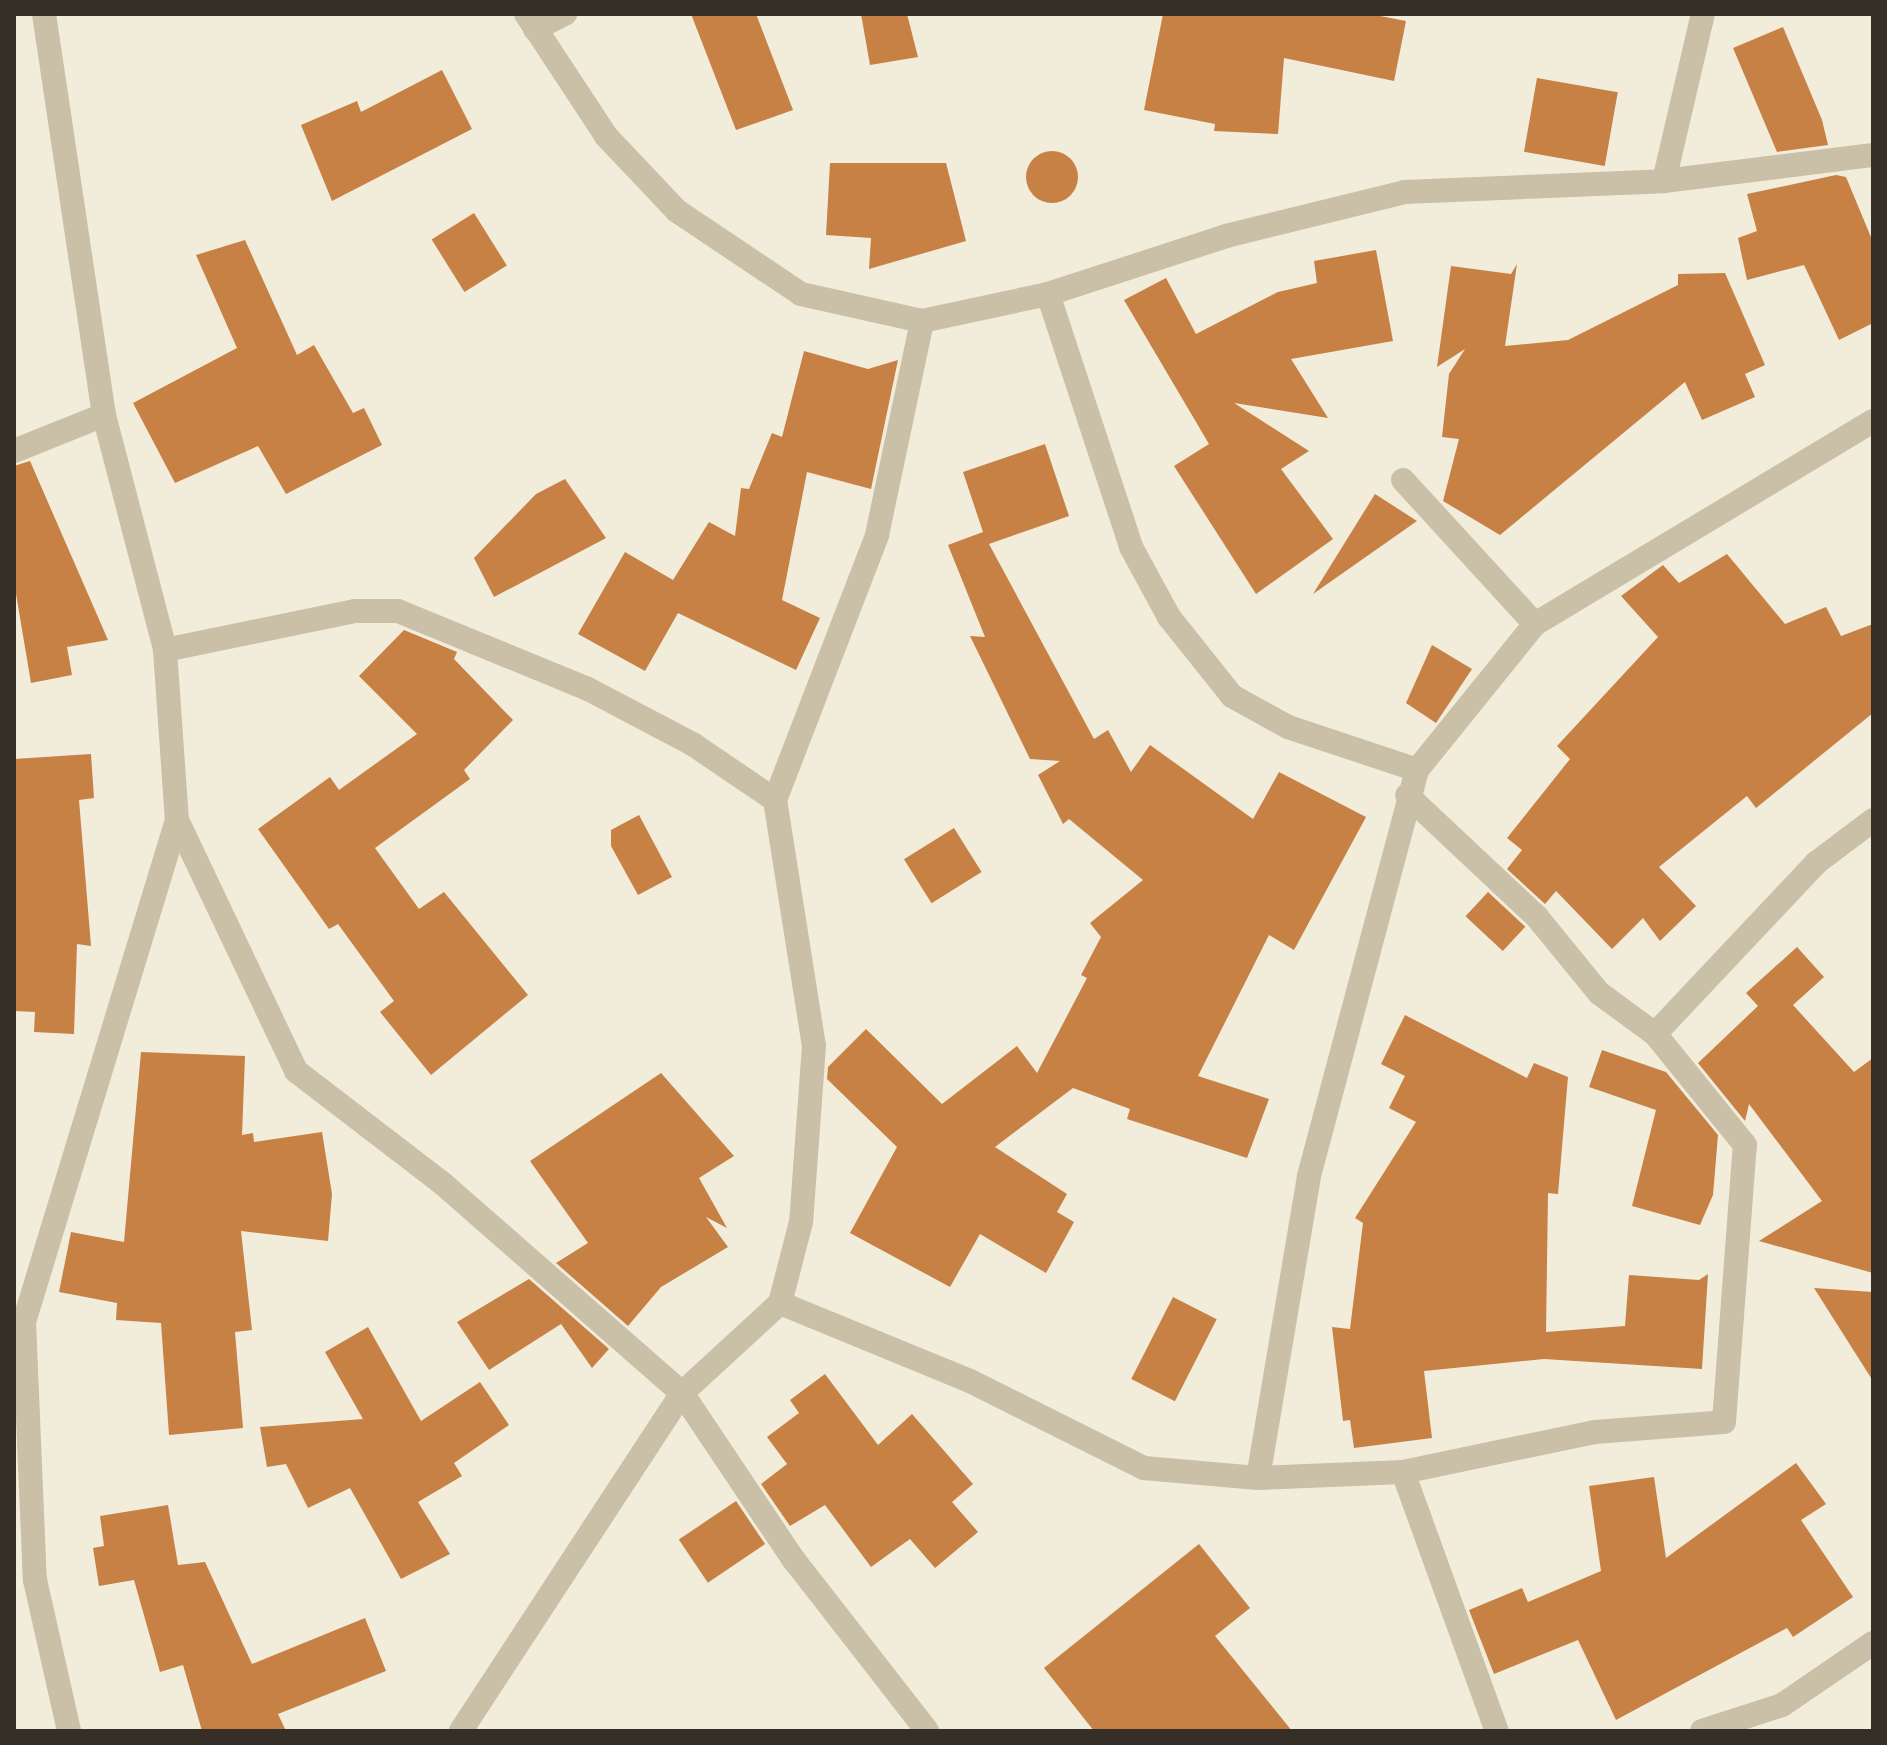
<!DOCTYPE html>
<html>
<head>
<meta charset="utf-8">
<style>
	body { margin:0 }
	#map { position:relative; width:1887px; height:1745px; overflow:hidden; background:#f2ecdb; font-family:"Titillium Web",sans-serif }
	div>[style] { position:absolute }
	.building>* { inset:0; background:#c78144; transform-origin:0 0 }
	.round { border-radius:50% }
	.street>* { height:24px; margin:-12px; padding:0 12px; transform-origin:12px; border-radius:12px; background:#cabfa7 }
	span { translate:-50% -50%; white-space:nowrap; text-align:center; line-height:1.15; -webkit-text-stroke:7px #faf5e7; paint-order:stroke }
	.frame { position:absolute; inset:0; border:16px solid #362f27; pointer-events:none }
</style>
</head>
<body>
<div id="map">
	<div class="building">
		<div style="clip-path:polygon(691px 14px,756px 14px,793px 110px,736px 130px)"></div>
		<div style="clip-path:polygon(861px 14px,907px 14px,918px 57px,870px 65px)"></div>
		<div style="clip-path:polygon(1163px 14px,1370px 14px,1406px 21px,1394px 81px,1284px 58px,1278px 134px,1214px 131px,1215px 124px,1144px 110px)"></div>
		<div style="clip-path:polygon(1783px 27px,1822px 120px,1828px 145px,1777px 152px,1733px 48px)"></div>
		<div style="clip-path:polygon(442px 70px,472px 129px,332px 201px,301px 125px,357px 101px,361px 112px)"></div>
		<div style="left:1537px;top:78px;width:82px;height:75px;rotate:10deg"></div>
		<div class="round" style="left:1026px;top:151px;width:52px;height:52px"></div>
		<div style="clip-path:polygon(830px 163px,946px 163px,966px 241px,869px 269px,871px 238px,826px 235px)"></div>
		<div style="clip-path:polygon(1836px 175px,1846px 177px,1873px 242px,1873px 323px,1839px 340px,1804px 265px,1747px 280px,1738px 238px,1757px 231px,1747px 194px)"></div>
		<div style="left:474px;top:213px;width:62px;height:50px;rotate:58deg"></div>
		<div style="clip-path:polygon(245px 240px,297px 355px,314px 345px,353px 413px,364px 408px,382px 445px,286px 494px,258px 446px,175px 483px,133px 403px,237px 348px,196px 255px)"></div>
		<div style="clip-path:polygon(1376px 250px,1393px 341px,1291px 359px,1328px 418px,1234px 403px,1309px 451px,1281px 469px,1333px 539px,1256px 594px,1174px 466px,1209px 444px,1124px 300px,1166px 278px,1196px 334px,1278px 292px,1317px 283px,1314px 261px)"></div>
		<div style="clip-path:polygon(1517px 264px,1505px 346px,1568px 340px,1678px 285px,1678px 274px,1725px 273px,1765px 365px,1745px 374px,1755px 397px,1702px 420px,1685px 382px,1500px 535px,1443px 501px,1459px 439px,1442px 437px,1449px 374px,1465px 349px,1437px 367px,1451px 266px,1511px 274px)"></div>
		<div style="clip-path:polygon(804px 351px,868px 369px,898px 360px,871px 489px,807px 472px,782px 600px,820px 618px,796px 670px,678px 613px,645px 671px,578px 634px,625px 552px,673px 580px,709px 522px,735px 536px,741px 488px,749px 489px,772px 433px,782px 437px)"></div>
		<div style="clip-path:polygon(1045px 444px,1069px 516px,989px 544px,1094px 739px,1108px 730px,1131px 772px,1150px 745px,1253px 819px,1279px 772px,1366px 817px,1294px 950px,1269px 935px,1198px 1076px,1269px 1099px,1247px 1158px,1127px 1119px,1130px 1109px,1073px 1088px,995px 1147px,1067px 1194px,1057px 1212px,1074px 1222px,1046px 1273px,980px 1234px,950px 1287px,850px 1233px,897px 1147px,827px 1079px,828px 1067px,866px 1029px,942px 1104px,1017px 1046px,1037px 1073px,1087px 978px,1081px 975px,1101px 937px,1090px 923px,1143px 880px,1069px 819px,1063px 824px,1038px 775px,1060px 761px,1030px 759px,970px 636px,985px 637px,948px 545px,983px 532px,963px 472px)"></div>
		<div style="clip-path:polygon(30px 461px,108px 640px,67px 647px,72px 675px,31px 683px,14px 582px,14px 466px)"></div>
		<div style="clip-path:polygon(565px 479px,606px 538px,494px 597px,474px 558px,536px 494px)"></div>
		<div style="clip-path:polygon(1375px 494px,1417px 521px,1313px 594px)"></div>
		<div style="clip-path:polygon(1727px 554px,1785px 624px,1826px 607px,1841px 636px,1873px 624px,1873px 713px,1756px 808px,1747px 796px,1659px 867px,1696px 906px,1660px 941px,1643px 918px,1612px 949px,1556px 891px,1545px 904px,1507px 869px,1522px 850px,1507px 838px,1570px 759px,1557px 746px,1658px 637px,1621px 596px,1663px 565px,1679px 583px)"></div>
		<div style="clip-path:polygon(404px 630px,457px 652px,454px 659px,513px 720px,464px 770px,470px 779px,375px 848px,419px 909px,444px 892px,528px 995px,431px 1075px,380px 1012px,394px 1001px,338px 924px,329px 929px,258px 829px,330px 777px,339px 790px,417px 734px,359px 676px)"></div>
		<div style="clip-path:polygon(1432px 645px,1472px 669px,1436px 723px,1406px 703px)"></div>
		<div style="clip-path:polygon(91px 754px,94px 798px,79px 800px,91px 946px,77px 944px,74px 1034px,34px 1032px,35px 1012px,14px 1011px,14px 759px)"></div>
		<div style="clip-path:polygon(639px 815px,672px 877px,638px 895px,611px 846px,611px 830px)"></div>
		<div style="left:954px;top:828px;width:52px;height:59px;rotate:58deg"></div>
		<div style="left:1488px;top:892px;width:51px;height:33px;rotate:43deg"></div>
		<div style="clip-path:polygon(1797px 947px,1824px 977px,1793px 1005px,1854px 1072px,1873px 1058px,1873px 1273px,1759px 1241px,1822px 1201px,1749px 1104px,1745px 1121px,1698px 1063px,1758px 1006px,1746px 993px)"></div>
		<div style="clip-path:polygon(1405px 1015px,1527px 1078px,1534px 1063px,1568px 1077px,1558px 1194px,1548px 1193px,1546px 1332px,1625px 1326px,1629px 1275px,1699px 1280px,1708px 1274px,1702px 1369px,1544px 1359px,1424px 1371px,1432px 1438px,1354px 1448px,1350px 1420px,1343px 1421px,1332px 1327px,1350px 1329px,1363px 1223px,1355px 1218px,1416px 1122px,1389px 1108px,1405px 1076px,1381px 1064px)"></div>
		<div style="clip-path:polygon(1602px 1050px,1666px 1072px,1718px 1135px,1713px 1195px,1700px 1225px,1632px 1206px,1656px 1110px,1589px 1087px)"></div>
		<div style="clip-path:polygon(141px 1052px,245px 1056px,242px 1135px,253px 1133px,254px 1142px,322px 1132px,332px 1194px,328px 1241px,241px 1231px,252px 1330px,235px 1332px,243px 1428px,169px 1435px,161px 1323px,116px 1320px,117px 1303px,59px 1292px,71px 1232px,124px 1242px)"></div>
		<div style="clip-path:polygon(661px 1073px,734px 1156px,699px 1178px,727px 1228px,706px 1217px,728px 1247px,661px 1287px,628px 1326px,556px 1263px,588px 1243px,530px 1161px)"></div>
		<div style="clip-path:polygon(529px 1279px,609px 1349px,592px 1368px,561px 1324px,489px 1370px,457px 1322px)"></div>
		<div style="clip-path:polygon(1814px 1288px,1873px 1292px,1873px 1381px)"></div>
		<div style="left:1173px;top:1297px;width:49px;height:92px;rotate:27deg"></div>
		<div style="clip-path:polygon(368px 1327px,421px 1421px,480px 1382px,509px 1425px,454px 1463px,462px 1476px,418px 1502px,450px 1554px,401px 1579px,350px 1488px,308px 1508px,286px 1464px,267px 1467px,260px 1427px,363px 1419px,325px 1352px)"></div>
		<div style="clip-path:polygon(825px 1374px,878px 1445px,912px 1414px,973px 1484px,952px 1502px,978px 1532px,935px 1568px,910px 1539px,871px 1567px,825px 1505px,790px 1526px,761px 1484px,787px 1464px,767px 1437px,799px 1413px,790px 1400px)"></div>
		<div style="clip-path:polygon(1796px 1463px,1826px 1504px,1801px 1520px,1853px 1597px,1793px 1637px,1787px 1628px,1616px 1720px,1578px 1640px,1494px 1674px,1469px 1610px,1522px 1588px,1528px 1602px,1601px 1571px,1589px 1486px,1654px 1477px,1666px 1558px)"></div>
		<div style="left:736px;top:1501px;width:52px;height:69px;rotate:56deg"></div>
		<div style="clip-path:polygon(168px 1505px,178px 1565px,205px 1562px,252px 1664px,365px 1618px,386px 1671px,278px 1714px,286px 1731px,202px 1731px,183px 1665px,160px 1672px,134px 1580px,99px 1586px,93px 1548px,104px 1546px,100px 1516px)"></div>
		<div style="clip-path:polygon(1199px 1544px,1250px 1608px,1215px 1636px,1292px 1731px,1094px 1731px,1044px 1668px)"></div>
	</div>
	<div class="street">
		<div style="left:44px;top:14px;width:405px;rotate:81.5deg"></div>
		<div style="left:104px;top:415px;width:243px;rotate:75.4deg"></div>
		<div style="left:165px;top:650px;width:170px;rotate:86deg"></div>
		<div style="left:177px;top:820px;width:525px;rotate:106.95deg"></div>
		<div style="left:24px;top:1322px;width:258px;rotate:87.6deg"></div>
		<div style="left:35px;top:1580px;width:155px;rotate:77.3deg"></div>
		<div style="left:526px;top:14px;width:146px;rotate:56.7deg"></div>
		<div style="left:606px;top:136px;width:103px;rotate:46.6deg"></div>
		<div style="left:677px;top:211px;width:149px;rotate:33.8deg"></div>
		<div style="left:801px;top:294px;width:124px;rotate:12.6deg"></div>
		<div style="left:922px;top:321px;width:129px;rotate:-12.1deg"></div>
		<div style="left:1048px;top:294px;width:266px;rotate:71.8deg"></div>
		<div style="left:1131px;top:547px;width:80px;rotate:61.5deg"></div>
		<div style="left:1169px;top:617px;width:101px;rotate:51.4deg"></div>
		<div style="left:1232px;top:696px;width:64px;rotate:29deg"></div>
		<div style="left:1288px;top:727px;width:136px;rotate:18.4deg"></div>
		<div style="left:535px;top:29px;width:34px;rotate:-27deg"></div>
		<div style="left:1664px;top:181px;width:171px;rotate:-76.9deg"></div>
		<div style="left:1048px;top:294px;width:187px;rotate:-18deg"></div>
		<div style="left:1226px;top:236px;width:184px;rotate:-13.8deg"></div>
		<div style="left:1405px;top:192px;width:259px;rotate:-2.4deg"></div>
		<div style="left:1664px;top:181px;width:211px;rotate:-7.1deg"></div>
		<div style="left:14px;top:451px;width:97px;rotate:-21.8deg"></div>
		<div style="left:1403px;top:480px;width:195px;rotate:47.5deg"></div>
		<div style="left:165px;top:650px;width:194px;rotate:-11.6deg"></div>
		<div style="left:355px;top:611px;width:43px"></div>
		<div style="left:398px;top:611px;width:205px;rotate:22.3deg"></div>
		<div style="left:588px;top:689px;width:120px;rotate:27.8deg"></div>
		<div style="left:694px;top:745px;width:98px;rotate:34.2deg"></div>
		<div style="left:775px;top:800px;width:249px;rotate:81deg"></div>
		<div style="left:814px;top:1046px;width:176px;rotate:94.2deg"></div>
		<div style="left:801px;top:1222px;width:84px;rotate:104.5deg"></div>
		<div style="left:780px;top:1303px;width:133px;rotate:137.4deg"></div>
		<div style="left:682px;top:1393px;width:404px;rotate:123.2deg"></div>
		<div style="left:775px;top:800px;width:284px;rotate:-68.9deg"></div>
		<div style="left:877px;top:535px;width:219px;rotate:-78.1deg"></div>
		<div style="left:177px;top:820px;width:278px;rotate:64.6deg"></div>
		<div style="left:296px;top:1071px;width:184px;rotate:37.5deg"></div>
		<div style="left:442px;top:1183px;width:319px;rotate:41.2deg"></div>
		<div style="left:682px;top:1393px;width:201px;rotate:56.2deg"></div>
		<div style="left:794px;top:1560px;width:217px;rotate:52.1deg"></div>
		<div style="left:1655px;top:1034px;width:235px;rotate:-46.7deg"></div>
		<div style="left:1816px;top:863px;width:71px;rotate:-37deg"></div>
		<div style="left:780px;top:1303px;width:205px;rotate:22.3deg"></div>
		<div style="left:970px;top:1381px;width:195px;rotate:26.6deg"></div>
		<div style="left:1144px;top:1468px;width:114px;rotate:5deg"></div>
		<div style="left:1258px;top:1478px;width:145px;rotate:-2.4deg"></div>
		<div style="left:1403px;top:1472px;width:196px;rotate:-11.8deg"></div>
		<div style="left:1595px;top:1432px;width:129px;rotate:-4.4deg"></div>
		<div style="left:1724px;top:1422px;width:278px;rotate:-85.7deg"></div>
		<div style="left:1745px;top:1145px;width:143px;rotate:-129deg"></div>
		<div style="left:1655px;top:1034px;width:69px;rotate:-143.8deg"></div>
		<div style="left:1599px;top:993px;width:98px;rotate:-129.2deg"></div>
		<div style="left:1537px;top:917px;width:178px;rotate:-136.8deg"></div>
		<div style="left:1403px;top:1472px;width:276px;rotate:70.1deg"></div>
		<div style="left:1258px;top:1478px;width:306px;rotate:-80.4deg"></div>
		<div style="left:1309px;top:1176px;width:420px;rotate:-75.1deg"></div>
		<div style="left:1417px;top:770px;width:188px;rotate:-51.1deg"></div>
		<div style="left:1535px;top:624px;width:394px;rotate:-31deg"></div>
		<div style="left:1702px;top:1731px;width:84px;rotate:-18deg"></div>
		<div style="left:1782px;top:1705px;width:110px;rotate:-34.3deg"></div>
	</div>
	<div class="frame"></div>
</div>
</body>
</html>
